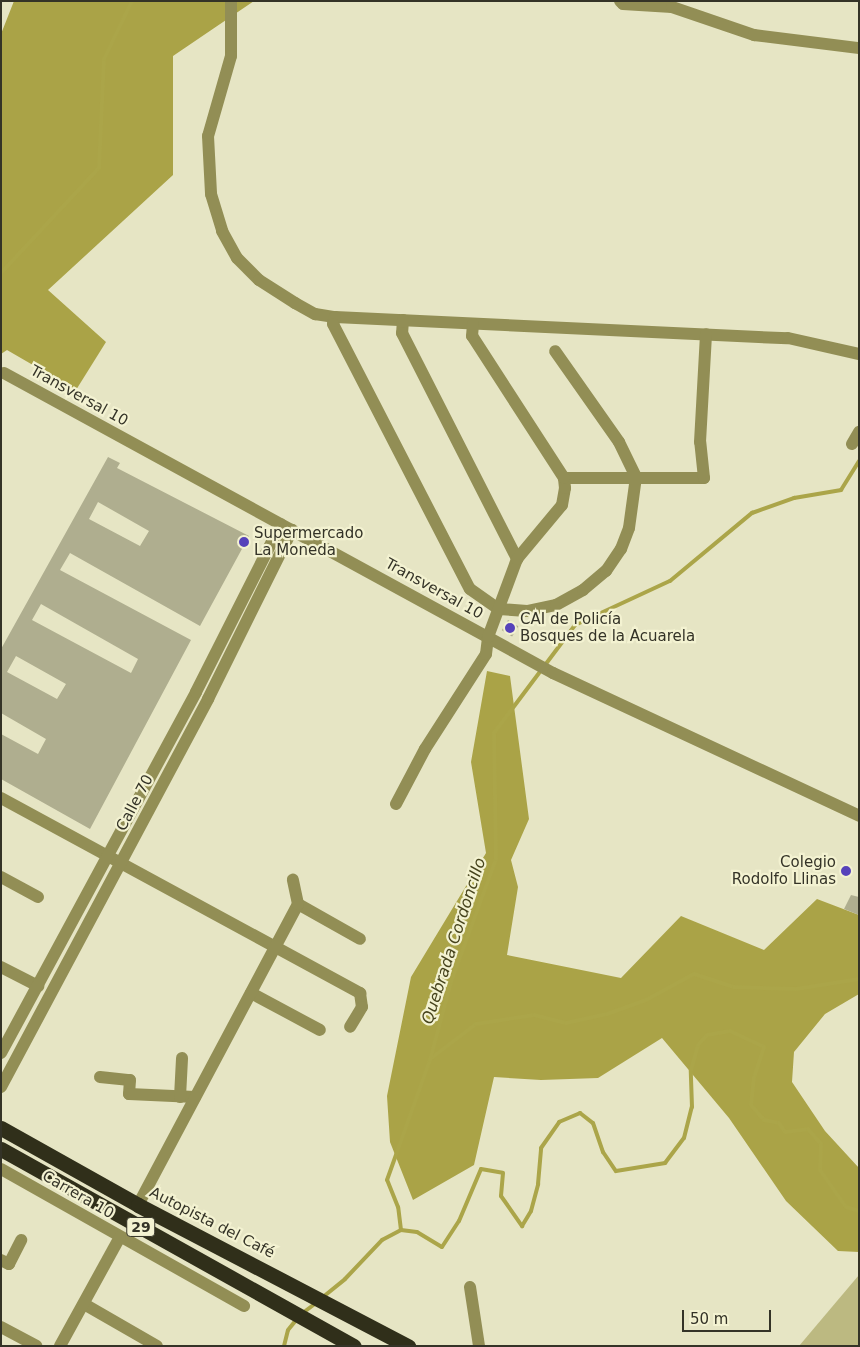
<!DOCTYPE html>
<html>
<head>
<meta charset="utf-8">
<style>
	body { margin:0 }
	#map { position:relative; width:860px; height:1347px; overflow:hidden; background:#e6e5c4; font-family:"DejaVu Sans",sans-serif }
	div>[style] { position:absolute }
	.green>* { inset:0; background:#bcb981 }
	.forest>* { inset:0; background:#aaa347 }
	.stream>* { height:4px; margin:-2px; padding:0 2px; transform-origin:2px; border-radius:2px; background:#aba549 }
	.building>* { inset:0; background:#afae8f; transform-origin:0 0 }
	.minor>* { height:12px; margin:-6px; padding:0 6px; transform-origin:6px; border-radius:6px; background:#928e55 }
	.highway>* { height:15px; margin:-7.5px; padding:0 7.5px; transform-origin:7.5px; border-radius:7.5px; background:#302f1a }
	.dots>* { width:14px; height:14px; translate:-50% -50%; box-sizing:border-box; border:2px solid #f3f2d1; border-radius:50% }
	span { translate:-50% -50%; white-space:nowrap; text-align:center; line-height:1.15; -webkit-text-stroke:4.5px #f3f2d1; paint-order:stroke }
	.shield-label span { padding:1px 4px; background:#f3f2d1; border:1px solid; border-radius:4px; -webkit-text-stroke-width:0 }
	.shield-label { font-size:14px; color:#343327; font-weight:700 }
	.street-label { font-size:15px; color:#343327 }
	.poi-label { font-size:15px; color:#343327 }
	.left { translate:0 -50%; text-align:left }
	.right { translate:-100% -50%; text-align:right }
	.water-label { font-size:16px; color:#46431c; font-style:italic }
	.frame { position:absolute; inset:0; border:2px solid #343327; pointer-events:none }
	.scale { position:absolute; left:682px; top:1310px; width:89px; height:22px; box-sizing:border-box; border:2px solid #343327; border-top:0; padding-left:6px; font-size:15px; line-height:18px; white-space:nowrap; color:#343327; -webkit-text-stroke:4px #f3f2d1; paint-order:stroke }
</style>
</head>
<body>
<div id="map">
	<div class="green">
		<div style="clip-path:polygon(859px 1275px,859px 1346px,799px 1346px)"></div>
	</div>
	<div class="forest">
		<div style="clip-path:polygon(14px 1px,254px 1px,173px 56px,173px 175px,48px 290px,106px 342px,76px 390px,7px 350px,1px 354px,1px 34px)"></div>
		<div style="clip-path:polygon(487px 671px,510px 676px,529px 819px,511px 860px,518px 887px,507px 955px,621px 978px,681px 916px,764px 950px,817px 899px,859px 915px,859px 994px,825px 1014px,794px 1052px,792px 1082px,825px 1131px,859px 1168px,859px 1252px,838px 1251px,786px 1201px,729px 1118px,662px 1038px,598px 1078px,541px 1080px,494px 1077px,474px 1165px,413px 1200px,390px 1142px,387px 1096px,411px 977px,486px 853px,471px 762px)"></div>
	</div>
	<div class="stream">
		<div style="left:1px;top:273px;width:144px;rotate:-47deg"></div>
		<div style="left:99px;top:168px;width:109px;rotate:-87.4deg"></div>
		<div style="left:104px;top:59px;width:64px;rotate:-64.2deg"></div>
		<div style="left:430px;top:1059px;width:58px;rotate:-37.3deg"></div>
		<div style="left:476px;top:1024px;width:59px;rotate:-8.8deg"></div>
		<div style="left:534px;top:1015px;width:33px;rotate:14deg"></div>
		<div style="left:566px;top:1023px;width:42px;rotate:-12.4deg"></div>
		<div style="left:607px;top:1014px;width:41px;rotate:-19.7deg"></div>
		<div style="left:646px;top:1000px;width:55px;rotate:-28.4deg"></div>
		<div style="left:694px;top:974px;width:42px;rotate:18deg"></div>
		<div style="left:734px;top:987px;width:62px;rotate:1.8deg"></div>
		<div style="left:796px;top:989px;width:64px;rotate:-9deg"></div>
		<div style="left:401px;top:1230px;width:23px;rotate:-97deg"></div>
		<div style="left:398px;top:1207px;width:29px;rotate:-112deg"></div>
		<div style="left:387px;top:1180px;width:127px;rotate:-70.3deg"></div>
		<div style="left:430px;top:1060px;width:81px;rotate:-74.9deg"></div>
		<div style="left:451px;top:982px;width:131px;rotate:-69.9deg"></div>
		<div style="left:496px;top:859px;width:126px;rotate:-90.9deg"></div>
		<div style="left:494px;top:733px;width:135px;rotate:-53.1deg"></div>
		<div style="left:575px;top:625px;width:105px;rotate:-24.9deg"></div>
		<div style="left:670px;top:581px;width:107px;rotate:-39.7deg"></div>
		<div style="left:752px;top:513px;width:45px;rotate:-19.7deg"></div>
		<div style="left:794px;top:498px;width:48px;rotate:-9.7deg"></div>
		<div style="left:841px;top:490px;width:34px;rotate:-58deg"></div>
		<div style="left:323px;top:1297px;width:28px;rotate:-39deg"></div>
		<div style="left:345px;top:1279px;width:54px;rotate:-46.5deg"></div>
		<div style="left:382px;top:1240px;width:21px;rotate:-28deg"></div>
		<div style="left:401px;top:1230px;width:16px;rotate:7deg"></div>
		<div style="left:417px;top:1232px;width:29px;rotate:31deg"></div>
		<div style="left:442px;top:1247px;width:31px;rotate:-57deg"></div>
		<div style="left:459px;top:1221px;width:56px;rotate:-67.1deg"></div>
		<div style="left:481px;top:1169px;width:22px;rotate:10deg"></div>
		<div style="left:503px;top:1173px;width:23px;rotate:95deg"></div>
		<div style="left:501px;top:1196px;width:37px;rotate:55deg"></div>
		<div style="left:522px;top:1226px;width:17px;rotate:-59deg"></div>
		<div style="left:531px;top:1211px;width:28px;rotate:-75deg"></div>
		<div style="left:538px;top:1184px;width:36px;rotate:-85deg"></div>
		<div style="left:541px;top:1148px;width:32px;rotate:-55deg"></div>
		<div style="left:559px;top:1122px;width:23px;rotate:-23deg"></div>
		<div style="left:580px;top:1113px;width:16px;rotate:38deg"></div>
		<div style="left:593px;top:1123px;width:31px;rotate:71deg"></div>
		<div style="left:603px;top:1152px;width:23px;rotate:56deg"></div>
		<div style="left:616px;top:1171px;width:50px;rotate:-9.3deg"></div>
		<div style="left:665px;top:1163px;width:31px;rotate:-53deg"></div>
		<div style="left:684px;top:1138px;width:32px;rotate:-76deg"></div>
		<div style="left:692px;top:1107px;width:37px;rotate:-92deg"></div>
		<div style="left:691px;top:1070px;width:26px;rotate:-74deg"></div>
		<div style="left:698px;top:1045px;width:13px;rotate:-48deg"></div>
		<div style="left:707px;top:1035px;width:23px;rotate:-10deg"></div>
		<div style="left:730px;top:1031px;width:38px;rotate:25deg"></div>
		<div style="left:764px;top:1047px;width:32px;rotate:108deg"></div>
		<div style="left:754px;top:1077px;width:28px;rotate:96deg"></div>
		<div style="left:751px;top:1105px;width:20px;rotate:49deg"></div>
		<div style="left:764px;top:1120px;width:15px;rotate:11deg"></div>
		<div style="left:779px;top:1123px;width:11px;rotate:56deg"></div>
		<div style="left:785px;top:1132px;width:23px;rotate:-7deg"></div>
		<div style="left:808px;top:1129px;width:20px;rotate:49deg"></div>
		<div style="left:821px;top:1144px;width:26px;rotate:92deg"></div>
		<div style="left:820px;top:1170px;width:45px;rotate:54.9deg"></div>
		<div style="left:846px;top:1207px;width:14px;rotate:17deg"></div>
		<div style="left:304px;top:1312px;width:15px;rotate:-37deg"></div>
		<div style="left:284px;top:1346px;width:16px;rotate:-76deg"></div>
		<div style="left:288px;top:1330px;width:14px;rotate:-51deg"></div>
	</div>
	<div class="building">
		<div style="clip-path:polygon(evenodd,108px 457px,120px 463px,117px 468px,249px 536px,200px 626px,70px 553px,60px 570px,191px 640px,90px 829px,1px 779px,1px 734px,38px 754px,46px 739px,1px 713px,1px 649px,108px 457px,98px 502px,149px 531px,140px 546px,89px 519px,98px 502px,108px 457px,41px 604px,138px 659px,131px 673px,32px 620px,41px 604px,108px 457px,16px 656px,66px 684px,57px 699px,7px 672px,16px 656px)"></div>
		<div style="left:508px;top:620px;width:12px;height:12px;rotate:31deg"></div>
		<div style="clip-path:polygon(851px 895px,859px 897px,859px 915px,844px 909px)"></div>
	</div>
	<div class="minor">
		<div style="left:231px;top:1px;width:55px;rotate:90deg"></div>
		<div style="left:231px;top:56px;width:83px;rotate:106deg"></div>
		<div style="left:208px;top:136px;width:58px;rotate:87deg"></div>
		<div style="left:211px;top:194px;width:39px;rotate:73deg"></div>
		<div style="left:222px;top:231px;width:31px;rotate:61deg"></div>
		<div style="left:237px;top:258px;width:31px;rotate:45deg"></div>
		<div style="left:259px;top:280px;width:43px;rotate:32.6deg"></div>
		<div style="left:295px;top:303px;width:23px;rotate:29deg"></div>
		<div style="left:315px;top:314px;width:20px;rotate:9deg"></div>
		<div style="left:335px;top:317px;width:453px;rotate:2.7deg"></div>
		<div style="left:788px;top:338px;width:73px;rotate:12.7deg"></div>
		<div style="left:620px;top:1px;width:4px;rotate:45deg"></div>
		<div style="left:623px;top:4px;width:49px;rotate:3.5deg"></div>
		<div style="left:672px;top:7px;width:87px;rotate:18.9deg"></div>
		<div style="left:754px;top:35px;width:106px;rotate:7.1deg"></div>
		<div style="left:335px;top:317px;width:7px;rotate:106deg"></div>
		<div style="left:333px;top:324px;width:298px;rotate:62.7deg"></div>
		<div style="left:470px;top:589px;width:35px;rotate:35deg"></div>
		<div style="left:499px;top:609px;width:28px;rotate:4deg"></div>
		<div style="left:527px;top:611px;width:30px;rotate:-12deg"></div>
		<div style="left:556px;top:605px;width:31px;rotate:-29deg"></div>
		<div style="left:583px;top:590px;width:30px;rotate:-40deg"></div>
		<div style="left:606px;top:571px;width:27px;rotate:-56deg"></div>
		<div style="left:621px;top:549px;width:22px;rotate:-69deg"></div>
		<div style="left:629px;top:528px;width:51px;rotate:-82.2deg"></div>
		<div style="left:636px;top:477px;width:39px;rotate:-116deg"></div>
		<div style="left:619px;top:442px;width:111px;rotate:-125.1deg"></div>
		<div style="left:403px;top:320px;width:13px;rotate:94deg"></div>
		<div style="left:402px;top:333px;width:254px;rotate:63deg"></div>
		<div style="left:4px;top:373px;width:626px;rotate:28.65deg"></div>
		<div style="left:553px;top:673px;width:338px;rotate:25deg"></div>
		<div style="left:852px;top:444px;width:14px;rotate:-60deg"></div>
		<div style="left:564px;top:478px;width:140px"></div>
		<div style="left:704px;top:478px;width:36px;rotate:-96deg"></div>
		<div style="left:700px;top:442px;width:108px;rotate:-86.8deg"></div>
		<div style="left:1px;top:798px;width:409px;rotate:28.5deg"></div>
		<div style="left:360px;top:993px;width:14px;rotate:82deg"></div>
		<div style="left:362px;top:1007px;width:23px;rotate:121deg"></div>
		<div style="left:396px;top:804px;width:62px;rotate:-62.2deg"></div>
		<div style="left:425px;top:749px;width:113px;rotate:-57.3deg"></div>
		<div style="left:486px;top:654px;width:17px;rotate:-83deg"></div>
		<div style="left:488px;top:637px;width:83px;rotate:-69.6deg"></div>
		<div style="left:517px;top:559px;width:70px;rotate:-50.2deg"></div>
		<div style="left:562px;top:505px;width:17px;rotate:-80deg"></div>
		<div style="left:565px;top:488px;width:10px;rotate:-96deg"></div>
		<div style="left:564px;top:478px;width:169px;rotate:-122.9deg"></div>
		<div style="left:472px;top:336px;width:12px;rotate:-85deg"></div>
		<div style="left:1px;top:877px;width:42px;rotate:28.4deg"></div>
		<div style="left:298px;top:904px;width:71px;rotate:29.4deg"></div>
		<div style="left:1px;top:967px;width:42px;rotate:27.2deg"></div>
		<div style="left:251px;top:993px;width:78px;rotate:28.2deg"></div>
		<div style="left:1px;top:1053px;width:410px;rotate:-61.6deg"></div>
		<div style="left:196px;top:692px;width:188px;rotate:-63.2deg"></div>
		<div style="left:100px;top:1077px;width:30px;rotate:6deg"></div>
		<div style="left:130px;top:1080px;width:14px;rotate:94deg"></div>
		<div style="left:129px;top:1094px;width:66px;rotate:2.6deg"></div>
		<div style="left:1px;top:1087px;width:440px;rotate:-61.9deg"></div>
		<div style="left:208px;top:699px;width:189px;rotate:-63.6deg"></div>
		<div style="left:180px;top:1097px;width:39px;rotate:-87deg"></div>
		<div style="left:1px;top:1169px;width:279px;rotate:29.4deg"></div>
		<div style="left:138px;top:1205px;width:341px;rotate:-62deg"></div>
		<div style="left:298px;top:904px;width:25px;rotate:-102deg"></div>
		<div style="left:1px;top:1260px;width:9px;rotate:27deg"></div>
		<div style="left:9px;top:1264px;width:27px;rotate:-63deg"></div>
		<div style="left:470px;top:1287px;width:60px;rotate:81.3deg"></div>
		<div style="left:84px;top:1304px;width:84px;rotate:29.9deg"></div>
		<div style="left:1px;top:1327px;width:40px;rotate:28deg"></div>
		<div style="left:60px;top:1346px;width:124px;rotate:-61.2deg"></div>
	</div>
	<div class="highway">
		<div style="left:1px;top:1128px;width:157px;rotate:29.3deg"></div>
		<div style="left:138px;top:1205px;width:305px;rotate:27.6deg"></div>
		<div style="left:1px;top:1149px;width:404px;rotate:29.2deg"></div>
	</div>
	<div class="dots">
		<div style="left:244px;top:542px;background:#5642ba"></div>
		<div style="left:510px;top:628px;background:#5642ba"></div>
		<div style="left:846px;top:871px;background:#5642ba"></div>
	</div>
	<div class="shield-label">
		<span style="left:141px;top:1227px">29</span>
	</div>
	<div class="street-label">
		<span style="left:79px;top:396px;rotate:29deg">Transversal 10</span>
		<span style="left:434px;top:589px;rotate:29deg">Transversal 10</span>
		<span style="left:135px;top:803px;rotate:-62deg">Calle 70</span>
		<span style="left:78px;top:1195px;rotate:30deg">Carrera 10</span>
		<span style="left:212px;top:1223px;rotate:27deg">Autopista del Café</span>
	</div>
	<div class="poi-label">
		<span class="left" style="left:254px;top:542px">Supermercado<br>La Moneda</span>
		<span class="left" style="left:520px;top:628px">CAI de Policía<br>Bosques de la Acuarela</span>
		<span class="right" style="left:836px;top:871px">Colegio<br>Rodolfo Llinas</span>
	</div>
	<div class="water-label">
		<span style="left:454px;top:941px;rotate:-72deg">Quebrada Cordoncillo</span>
	</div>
	<div class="frame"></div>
	<div class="scale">50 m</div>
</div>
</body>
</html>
